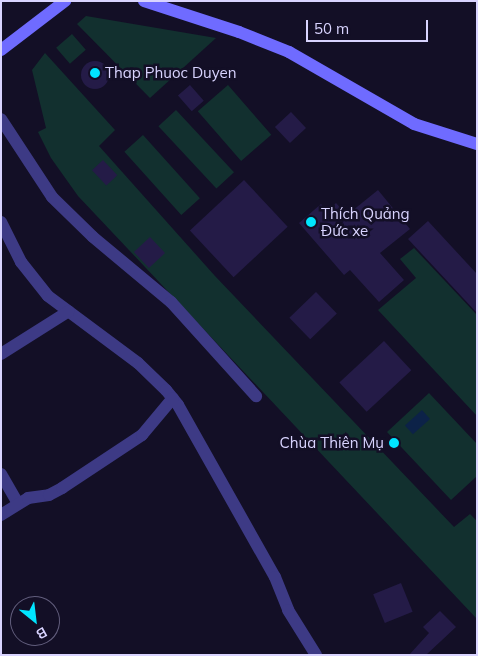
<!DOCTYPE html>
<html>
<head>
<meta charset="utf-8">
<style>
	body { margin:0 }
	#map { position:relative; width:478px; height:656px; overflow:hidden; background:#130f26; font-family:Mulish,sans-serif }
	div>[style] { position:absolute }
	.green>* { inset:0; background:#12302f; transform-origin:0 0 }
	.water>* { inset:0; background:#0c2248; transform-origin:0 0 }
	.building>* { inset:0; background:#241b47; transform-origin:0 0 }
	.round { border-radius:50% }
	.minor>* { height:12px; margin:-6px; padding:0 6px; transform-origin:6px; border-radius:6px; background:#3d3a85 }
	.secondary>* { height:12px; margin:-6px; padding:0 6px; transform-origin:6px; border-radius:6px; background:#6f6bff }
	.dots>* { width:14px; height:14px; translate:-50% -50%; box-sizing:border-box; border:2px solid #130f26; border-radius:50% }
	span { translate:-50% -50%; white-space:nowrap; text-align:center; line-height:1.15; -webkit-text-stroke:5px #130f26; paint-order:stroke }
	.poi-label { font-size:15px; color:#d9d4ff }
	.left { translate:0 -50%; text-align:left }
	.right { translate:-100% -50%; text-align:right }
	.frame { position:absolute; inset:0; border:2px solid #d9d4ff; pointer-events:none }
	.north { position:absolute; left:10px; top:596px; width:50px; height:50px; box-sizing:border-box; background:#130f26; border:1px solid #625e7d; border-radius:50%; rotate:151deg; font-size:14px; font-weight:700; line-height:20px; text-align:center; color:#d9d4ff }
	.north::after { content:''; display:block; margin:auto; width:18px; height:22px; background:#00e5ff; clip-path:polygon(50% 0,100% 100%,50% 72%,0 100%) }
	.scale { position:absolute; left:306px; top:20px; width:122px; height:22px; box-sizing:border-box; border:2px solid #d9d4ff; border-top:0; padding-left:6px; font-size:15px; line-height:18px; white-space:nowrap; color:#d9d4ff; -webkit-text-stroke:4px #130f26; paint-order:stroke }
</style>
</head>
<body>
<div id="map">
	<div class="green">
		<div style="clip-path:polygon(86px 16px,216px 38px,150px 98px,77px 24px)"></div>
		<div style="left:72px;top:34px;width:21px;height:21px;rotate:49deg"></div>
		<div style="clip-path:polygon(45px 53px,115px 130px,99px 146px,215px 276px,454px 527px,470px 514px,477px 521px,477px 619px,78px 196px,51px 158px,38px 132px,46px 128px,32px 70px)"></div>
		<div style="left:228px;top:85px;width:66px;height:40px;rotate:49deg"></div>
		<div style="left:176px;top:110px;width:85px;height:24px;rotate:47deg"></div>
		<div style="left:143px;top:135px;width:85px;height:25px;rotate:48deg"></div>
		<div style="clip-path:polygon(414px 248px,477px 315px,477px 416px,378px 310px,416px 278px,400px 259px)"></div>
		<div style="clip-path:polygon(429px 393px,477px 444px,477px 476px,451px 500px,387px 432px)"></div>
	</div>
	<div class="water">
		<div style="left:422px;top:410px;width:12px;height:23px;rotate:48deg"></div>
	</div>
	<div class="building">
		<div class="round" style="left:81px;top:61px;width:28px;height:28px"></div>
		<div style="left:190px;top:85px;width:21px;height:16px;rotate:49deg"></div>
		<div style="left:291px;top:112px;width:22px;height:22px;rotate:47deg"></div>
		<div style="left:103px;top:160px;width:21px;height:15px;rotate:47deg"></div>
		<div style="left:244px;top:180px;width:64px;height:74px;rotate:47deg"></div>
		<div style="clip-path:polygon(378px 190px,410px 229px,380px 253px,404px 280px,379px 302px,350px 270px,344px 275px,299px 223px,321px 204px,327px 211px,336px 203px,347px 215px)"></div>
		<div style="clip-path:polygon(428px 221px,477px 274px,477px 313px,408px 239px)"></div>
		<div style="left:150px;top:237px;width:22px;height:22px;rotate:47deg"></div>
		<div style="left:316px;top:292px;width:30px;height:37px;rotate:46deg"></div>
		<div style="left:384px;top:341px;width:40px;height:61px;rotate:47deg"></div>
		<div style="left:401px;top:583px;width:31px;height:30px;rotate:68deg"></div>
		<div style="clip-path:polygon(440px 611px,456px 627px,426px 655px,409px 655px,429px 633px,423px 627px)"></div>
	</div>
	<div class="minor">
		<div style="left:1px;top:119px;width:93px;rotate:56.8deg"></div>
		<div style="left:52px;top:197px;width:57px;rotate:44.3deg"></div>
		<div style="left:93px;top:237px;width:102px;rotate:39.8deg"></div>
		<div style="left:171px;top:302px;width:127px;rotate:47.9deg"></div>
		<div style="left:1px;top:222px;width:45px;rotate:63.4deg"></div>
		<div style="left:21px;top:262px;width:43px;rotate:51.5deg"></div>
		<div style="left:48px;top:296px;width:112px;rotate:36.7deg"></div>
		<div style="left:138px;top:363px;width:39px;rotate:44deg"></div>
		<div style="left:166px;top:390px;width:19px;rotate:51deg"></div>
		<div style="left:178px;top:405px;width:197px;rotate:60.6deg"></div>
		<div style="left:275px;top:577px;width:35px;rotate:68deg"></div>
		<div style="left:288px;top:610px;width:53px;rotate:58.1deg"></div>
		<div style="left:1px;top:354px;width:80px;rotate:-32.3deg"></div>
		<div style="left:1px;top:474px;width:34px;rotate:60deg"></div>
		<div style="left:1px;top:515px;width:32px;rotate:-32deg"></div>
		<div style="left:28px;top:498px;width:21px;rotate:-8deg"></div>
		<div style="left:49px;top:495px;width:15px;rotate:-28deg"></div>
		<div style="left:62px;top:488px;width:96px;rotate:-33.5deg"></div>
		<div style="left:142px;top:435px;width:48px;rotate:-50deg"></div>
	</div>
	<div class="secondary">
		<div style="left:144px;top:1px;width:100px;rotate:18.1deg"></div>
		<div style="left:239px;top:32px;width:54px;rotate:21.8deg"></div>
		<div style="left:289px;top:52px;width:144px;rotate:29.9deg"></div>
		<div style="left:414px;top:124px;width:66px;rotate:17.6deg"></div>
		<div style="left:1px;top:50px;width:81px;rotate:-37.4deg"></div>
	</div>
	<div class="dots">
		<div style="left:95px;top:73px;background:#00e5ff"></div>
		<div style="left:311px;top:222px;background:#00e5ff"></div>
		<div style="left:394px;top:443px;background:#00e5ff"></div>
	</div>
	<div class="poi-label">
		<span class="left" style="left:105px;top:73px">Thap Phuoc Duyen</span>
		<span class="left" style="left:321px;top:222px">Thích Quảng<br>Đức xe</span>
		<span class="right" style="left:384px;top:443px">Chùa Thiên Mụ</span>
	</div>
	<div class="frame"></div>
	<div class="north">B</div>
	<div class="scale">50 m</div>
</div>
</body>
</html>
